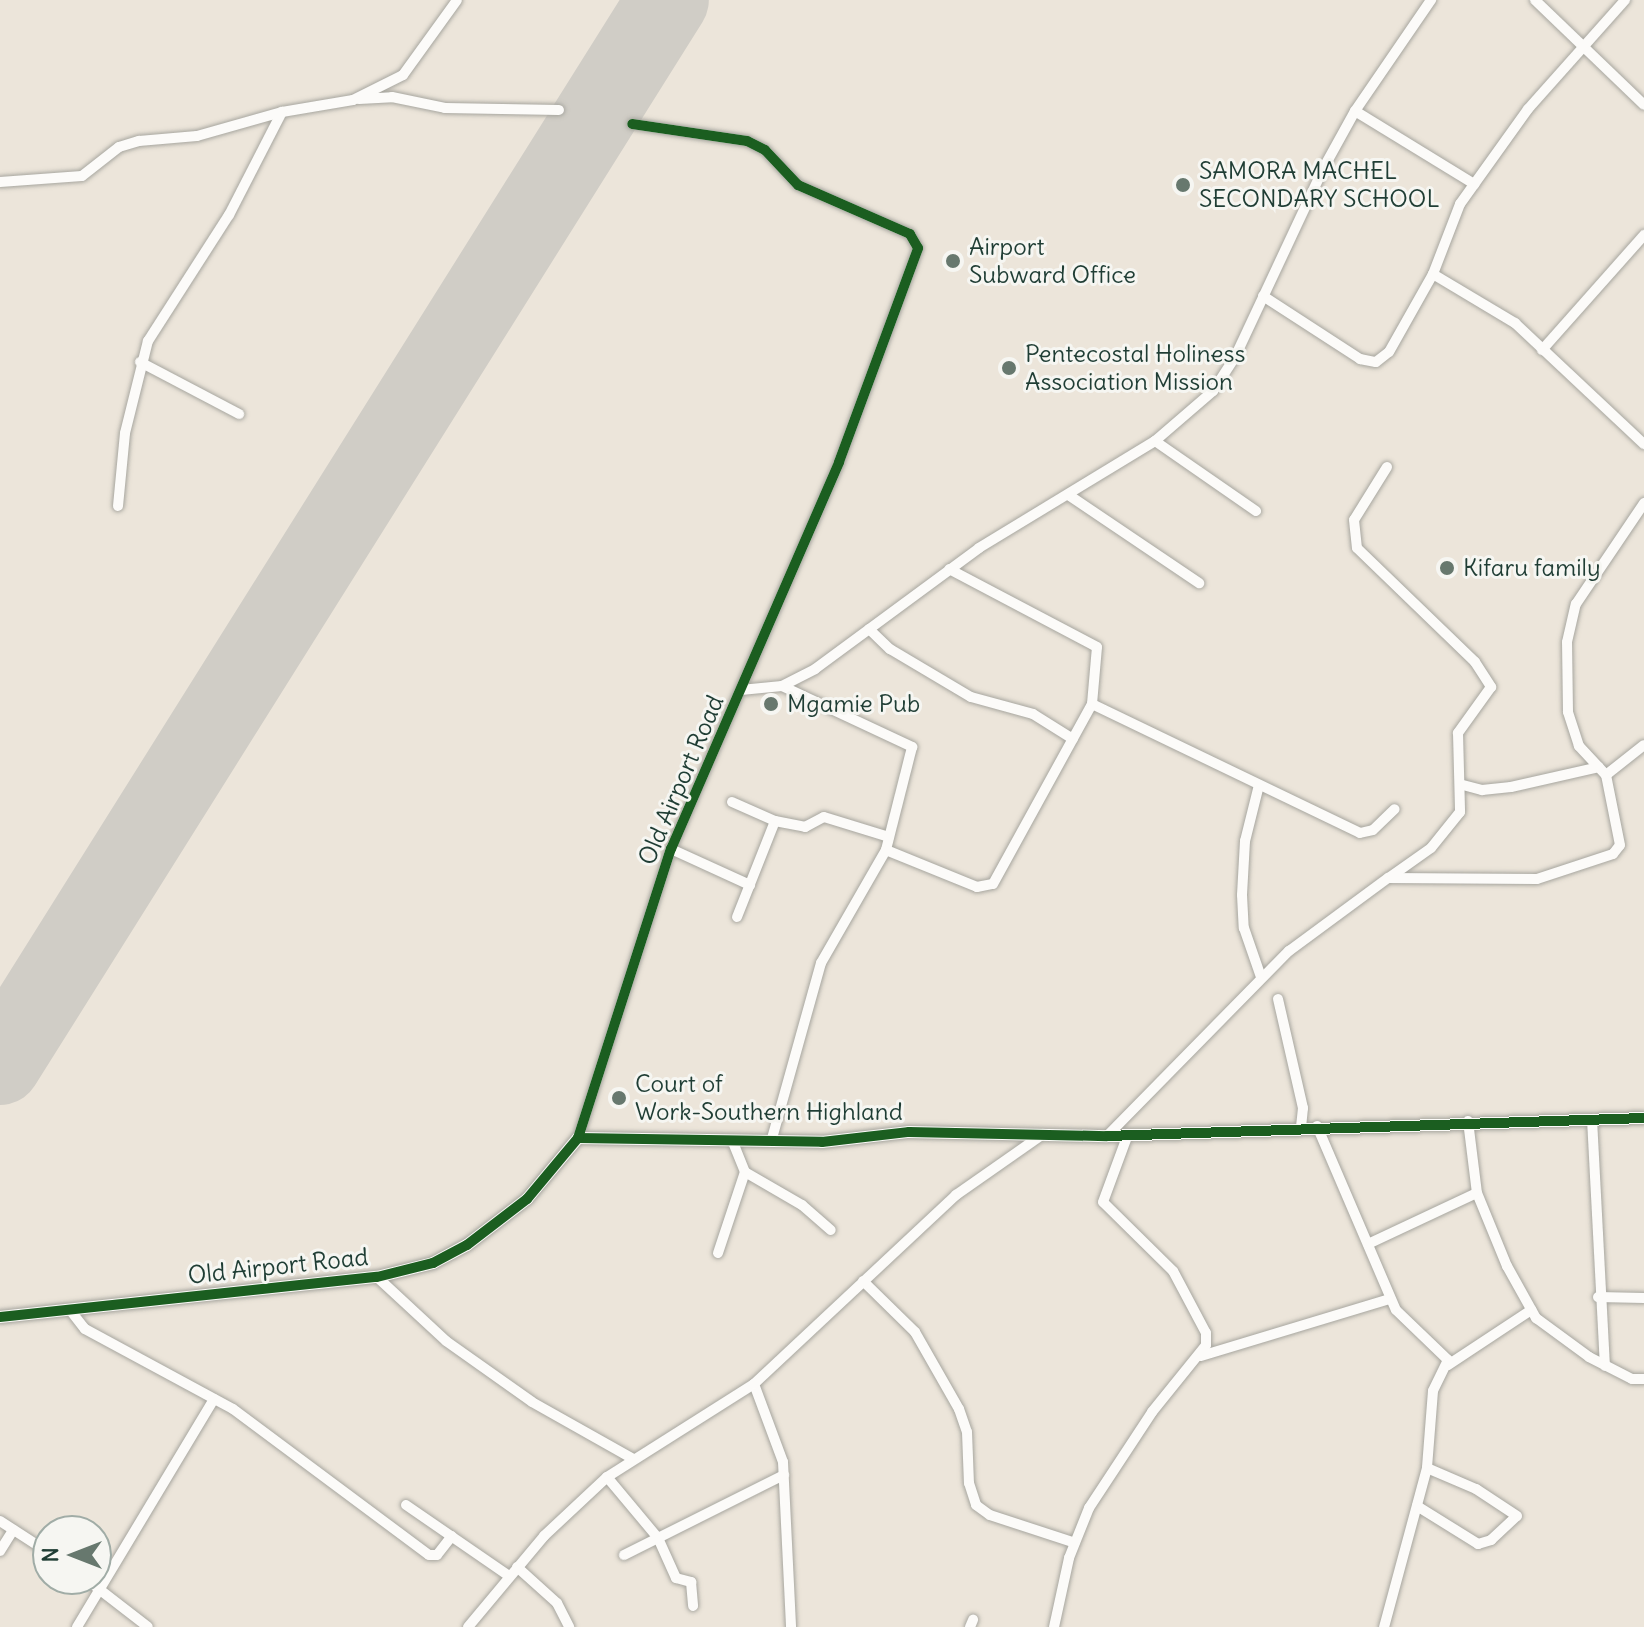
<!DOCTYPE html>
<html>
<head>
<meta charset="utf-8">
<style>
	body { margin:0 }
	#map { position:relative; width:1644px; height:1627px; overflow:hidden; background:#ece5da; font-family:Delius,sans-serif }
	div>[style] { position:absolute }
	.runway>* { height:82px; margin:-41px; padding:0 41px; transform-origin:41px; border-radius:41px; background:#d0cdc6 }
	.roads { filter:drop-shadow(0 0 2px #a7a69f) drop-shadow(0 0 2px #a7a69f) }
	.minor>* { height:10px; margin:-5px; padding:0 5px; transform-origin:5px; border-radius:5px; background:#fcfbf9 }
	.tertiary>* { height:12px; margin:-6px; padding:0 6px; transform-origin:6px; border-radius:6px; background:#fcfbf9 }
	.cycleway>* { height:10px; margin:-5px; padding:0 5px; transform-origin:5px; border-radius:5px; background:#1b5e20 }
	.dots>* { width:22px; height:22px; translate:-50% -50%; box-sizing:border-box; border:4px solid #f6f6f2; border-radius:50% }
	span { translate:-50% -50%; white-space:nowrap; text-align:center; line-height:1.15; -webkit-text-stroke:6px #f6f6f2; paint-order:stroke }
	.poi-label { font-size:24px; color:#1f3d34 }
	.left { translate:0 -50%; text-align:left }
	.street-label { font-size:24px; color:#1f3d34 }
	.north { position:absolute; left:32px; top:1515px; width:80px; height:80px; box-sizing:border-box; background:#f6f6f2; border:2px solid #a0aca6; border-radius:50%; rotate:270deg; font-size:22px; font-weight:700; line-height:32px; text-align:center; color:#1f3d34 }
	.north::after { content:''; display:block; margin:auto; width:28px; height:36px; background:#67786e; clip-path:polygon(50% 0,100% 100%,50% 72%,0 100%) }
</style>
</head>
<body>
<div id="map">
	<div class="runway">
		<div style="left:0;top:1064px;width:1256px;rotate:-57.88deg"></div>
	</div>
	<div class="roads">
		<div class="minor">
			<div style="left:1535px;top:0;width:151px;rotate:43.9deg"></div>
			<div style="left:359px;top:99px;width:33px;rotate:-3deg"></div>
			<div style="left:392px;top:97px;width:54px;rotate:11.7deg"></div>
			<div style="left:445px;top:108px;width:114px;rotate:1deg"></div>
			<div style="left:1355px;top:111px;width:140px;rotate:31.5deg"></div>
			<div style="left:0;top:182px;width:82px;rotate:-4.2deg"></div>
			<div style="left:82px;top:176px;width:47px;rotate:-38.1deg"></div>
			<div style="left:119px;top:147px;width:21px;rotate:-17deg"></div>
			<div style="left:139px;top:141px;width:58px;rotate:-4.9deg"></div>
			<div style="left:197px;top:136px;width:88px;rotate:-15.8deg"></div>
			<div style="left:282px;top:112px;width:72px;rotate:-9.6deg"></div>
			<div style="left:353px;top:100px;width:56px;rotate:-26.6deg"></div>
			<div style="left:403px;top:75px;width:92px;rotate:-54.2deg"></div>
			<div style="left:1433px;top:274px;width:96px;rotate:30.9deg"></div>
			<div style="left:1515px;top:323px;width:177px;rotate:43.2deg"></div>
			<div style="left:1263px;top:296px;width:116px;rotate:33deg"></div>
			<div style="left:1360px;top:359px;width:16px;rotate:11deg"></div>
			<div style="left:1376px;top:362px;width:16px;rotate:-38deg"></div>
			<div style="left:1389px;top:352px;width:90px;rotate:-60.6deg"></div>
			<div style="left:1433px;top:274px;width:75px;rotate:-68.9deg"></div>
			<div style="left:1460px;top:204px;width:117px;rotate:-54.4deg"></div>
			<div style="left:1528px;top:109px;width:146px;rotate:-48.3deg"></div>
			<div style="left:1542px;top:350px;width:154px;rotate:-48.4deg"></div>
			<div style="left:140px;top:362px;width:112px;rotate:27.7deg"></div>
			<div style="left:1155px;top:441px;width:123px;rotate:34.7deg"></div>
			<div style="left:1387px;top:467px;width:62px;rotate:121.9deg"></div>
			<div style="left:1354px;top:520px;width:28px;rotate:84deg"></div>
			<div style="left:1357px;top:548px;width:164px;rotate:44deg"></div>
			<div style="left:1475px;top:662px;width:30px;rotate:57deg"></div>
			<div style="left:1491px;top:687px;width:57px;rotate:125.7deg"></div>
			<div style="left:1458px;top:733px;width:79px;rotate:88.5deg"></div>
			<div style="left:1460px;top:812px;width:46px;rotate:128.9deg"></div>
			<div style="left:1431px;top:848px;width:50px;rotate:144.7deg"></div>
			<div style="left:1070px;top:496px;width:156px;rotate:34deg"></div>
			<div style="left:118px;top:506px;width:73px;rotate:-84.5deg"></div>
			<div style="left:125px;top:433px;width:95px;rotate:-76deg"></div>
			<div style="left:148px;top:341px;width:150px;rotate:-57.3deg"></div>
			<div style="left:229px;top:215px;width:116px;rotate:-62.8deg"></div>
			<div style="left:869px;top:629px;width:29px;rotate:44deg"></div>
			<div style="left:890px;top:649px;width:94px;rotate:30.7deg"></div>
			<div style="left:971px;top:697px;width:64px;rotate:15.3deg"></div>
			<div style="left:1033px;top:714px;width:47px;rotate:32deg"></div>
			<div style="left:782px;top:686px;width:144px;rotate:25.1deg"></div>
			<div style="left:912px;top:747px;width:106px;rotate:104.2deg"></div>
			<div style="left:741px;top:690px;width:41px;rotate:-5.6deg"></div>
			<div style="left:782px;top:686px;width:37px;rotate:-27deg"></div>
			<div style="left:815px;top:669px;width:204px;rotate:-36.4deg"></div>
			<div style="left:979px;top:548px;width:206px;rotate:-31.3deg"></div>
			<div style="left:1155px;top:441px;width:77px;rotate:-40.8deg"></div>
			<div style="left:1213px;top:391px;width:40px;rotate:-57.1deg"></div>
			<div style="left:1235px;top:357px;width:208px;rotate:-64.9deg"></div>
			<div style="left:1323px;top:169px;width:66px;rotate:-61.1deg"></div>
			<div style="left:1355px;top:111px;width:135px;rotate:-55.6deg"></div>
			<div style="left:1092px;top:704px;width:297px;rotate:25.7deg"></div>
			<div style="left:1360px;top:833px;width:13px;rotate:-13deg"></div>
			<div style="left:1373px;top:830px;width:30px;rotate:-44deg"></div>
			<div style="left:1606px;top:775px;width:48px;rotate:-38.3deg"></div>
			<div style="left:1259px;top:785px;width:58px;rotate:104deg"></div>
			<div style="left:1245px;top:841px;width:54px;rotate:93.2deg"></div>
			<div style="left:1242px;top:895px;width:33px;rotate:87deg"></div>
			<div style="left:1244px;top:928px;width:52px;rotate:70.9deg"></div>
			<div style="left:1463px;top:785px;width:20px;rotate:15deg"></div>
			<div style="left:1482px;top:790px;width:29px;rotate:-6deg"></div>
			<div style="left:1511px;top:787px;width:90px;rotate:-12.8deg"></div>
			<div style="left:732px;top:802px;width:47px;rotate:23.8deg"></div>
			<div style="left:775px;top:821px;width:31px;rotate:11deg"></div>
			<div style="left:805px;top:827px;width:21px;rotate:-28deg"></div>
			<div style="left:824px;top:817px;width:68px;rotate:17.1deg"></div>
			<div style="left:671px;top:849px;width:87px;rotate:24.5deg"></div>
			<div style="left:737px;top:917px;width:103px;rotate:-68.4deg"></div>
			<div style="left:1278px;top:999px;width:112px;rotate:77.1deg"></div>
			<div style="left:1303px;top:1108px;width:19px;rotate:96deg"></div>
			<div style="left:1592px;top:1119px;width:247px;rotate:87deg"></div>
			<div style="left:1468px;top:1121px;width:73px;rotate:82.9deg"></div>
			<div style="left:1477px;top:1193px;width:79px;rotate:67.7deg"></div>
			<div style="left:1507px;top:1266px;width:60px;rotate:60.9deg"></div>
			<div style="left:1536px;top:1318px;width:66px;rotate:36.3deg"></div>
			<div style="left:1589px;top:1357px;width:48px;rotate:27.1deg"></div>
			<div style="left:1632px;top:1379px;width:12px"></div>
			<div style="left:1317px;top:1126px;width:200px;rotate:66.8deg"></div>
			<div style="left:1396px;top:1310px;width:72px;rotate:43.9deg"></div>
			<div style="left:1448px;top:1360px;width:34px;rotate:116deg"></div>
			<div style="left:1433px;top:1391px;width:77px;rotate:94.5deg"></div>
			<div style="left:1427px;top:1468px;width:165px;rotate:105.1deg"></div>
			<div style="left:1107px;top:1136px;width:260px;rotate:-45.5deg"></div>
			<div style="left:1289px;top:951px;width:123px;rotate:-36.4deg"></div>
			<div style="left:1388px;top:878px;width:149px;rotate:0.4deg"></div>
			<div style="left:1537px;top:879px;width:80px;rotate:-18.2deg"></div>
			<div style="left:1613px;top:854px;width:11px;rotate:-52deg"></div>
			<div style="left:1620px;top:845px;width:71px;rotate:-101.3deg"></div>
			<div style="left:1606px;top:775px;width:40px;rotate:-133deg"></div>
			<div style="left:1579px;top:746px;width:36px;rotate:-108deg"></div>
			<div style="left:1568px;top:712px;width:70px;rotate:-90.8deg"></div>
			<div style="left:1567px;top:642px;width:39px;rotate:-77deg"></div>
			<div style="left:1576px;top:604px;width:122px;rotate:-56deg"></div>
			<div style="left:578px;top:1138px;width:304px;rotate:-72.2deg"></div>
			<div style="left:671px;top:849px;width:422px;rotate:-66.5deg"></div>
			<div style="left:839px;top:462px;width:228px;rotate:-69.7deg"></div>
			<div style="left:918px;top:248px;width:16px;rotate:-120deg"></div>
			<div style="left:910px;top:234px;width:122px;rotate:-156.4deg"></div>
			<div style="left:798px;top:185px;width:48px;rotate:-133.3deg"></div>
			<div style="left:765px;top:150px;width:20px;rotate:-153deg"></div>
			<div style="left:747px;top:141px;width:116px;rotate:-171.6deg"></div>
			<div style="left:771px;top:1142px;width:186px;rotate:-74.4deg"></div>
			<div style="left:821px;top:963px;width:130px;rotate:-60.1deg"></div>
			<div style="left:886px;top:850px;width:98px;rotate:22.1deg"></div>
			<div style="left:977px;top:887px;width:16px;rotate:-11deg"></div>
			<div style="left:993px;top:884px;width:205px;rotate:-61.2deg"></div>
			<div style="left:1092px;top:704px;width:57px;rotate:-85deg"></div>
			<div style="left:1097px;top:647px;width:167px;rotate:-152.2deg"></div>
			<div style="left:745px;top:1172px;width:66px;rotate:30.1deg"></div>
			<div style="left:802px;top:1205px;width:38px;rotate:41deg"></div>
			<div style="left:1368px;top:1244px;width:120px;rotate:-25.1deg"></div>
			<div style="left:718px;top:1253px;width:85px;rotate:-71.6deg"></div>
			<div style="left:745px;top:1172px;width:32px;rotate:-112deg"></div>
			<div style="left:377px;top:1277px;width:94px;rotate:42.8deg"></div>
			<div style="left:446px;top:1341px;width:105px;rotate:35.3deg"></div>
			<div style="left:532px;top:1402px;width:116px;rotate:29.4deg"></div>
			<div style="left:863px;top:1281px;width:73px;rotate:44.4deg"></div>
			<div style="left:915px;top:1332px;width:89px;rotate:60.3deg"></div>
			<div style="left:959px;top:1409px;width:24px;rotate:71deg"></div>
			<div style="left:967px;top:1432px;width:51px;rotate:87.8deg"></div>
			<div style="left:969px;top:1483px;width:23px;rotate:72deg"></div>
			<div style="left:976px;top:1505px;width:17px;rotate:36deg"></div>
			<div style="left:990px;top:1515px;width:89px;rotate:18.2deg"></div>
			<div style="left:1598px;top:1297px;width:46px;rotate:1.2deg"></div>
			<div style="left:70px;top:1310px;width:24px;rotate:52deg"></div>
			<div style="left:85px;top:1329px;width:168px;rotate:28.4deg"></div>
			<div style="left:233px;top:1409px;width:244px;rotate:36.7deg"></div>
			<div style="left:429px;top:1555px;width:8px"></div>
			<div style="left:437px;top:1555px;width:24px;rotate:-52deg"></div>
			<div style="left:1201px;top:1356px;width:197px;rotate:-16.8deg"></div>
			<div style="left:1448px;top:1365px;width:100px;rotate:-33.5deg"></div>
			<div style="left:754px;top:1384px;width:83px;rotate:69.6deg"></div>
			<div style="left:783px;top:1462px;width:165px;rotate:87.2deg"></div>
			<div style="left:607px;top:1477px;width:80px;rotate:50.1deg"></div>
			<div style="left:658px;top:1538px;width:44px;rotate:65.8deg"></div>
			<div style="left:676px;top:1578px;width:16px;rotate:15deg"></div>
			<div style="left:691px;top:1582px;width:24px;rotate:85deg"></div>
			<div style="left:406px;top:1505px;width:125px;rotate:34.6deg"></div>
			<div style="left:1417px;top:1506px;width:72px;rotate:31.9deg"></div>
			<div style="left:1478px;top:1544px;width:14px;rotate:-17deg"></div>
			<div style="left:1491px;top:1540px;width:35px;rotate:-43deg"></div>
			<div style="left:1517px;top:1516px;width:49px;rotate:-146.6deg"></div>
			<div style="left:1476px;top:1489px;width:53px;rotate:-156.8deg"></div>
			<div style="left:0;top:1521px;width:57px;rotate:32.9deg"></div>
			<div style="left:0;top:1551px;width:25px;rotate:-58deg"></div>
			<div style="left:624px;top:1555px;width:179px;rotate:-26.6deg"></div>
			<div style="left:517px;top:1567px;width:54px;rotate:42deg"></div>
			<div style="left:557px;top:1603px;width:27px;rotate:63deg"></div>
			<div style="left:86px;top:1579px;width:78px;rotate:37.7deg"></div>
			<div style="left:77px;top:1627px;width:266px;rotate:-59deg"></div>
			<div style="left:468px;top:1627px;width:119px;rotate:-50.1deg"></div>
			<div style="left:544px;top:1536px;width:86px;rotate:-43.1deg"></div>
			<div style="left:607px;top:1477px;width:174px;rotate:-32.3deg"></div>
			<div style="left:754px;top:1384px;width:277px;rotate:-43.1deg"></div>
			<div style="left:956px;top:1195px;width:106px;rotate:-35deg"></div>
			<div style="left:970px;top:1627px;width:8px;rotate:-67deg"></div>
			<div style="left:1054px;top:1627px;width:71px;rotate:-77.7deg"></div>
			<div style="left:1069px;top:1558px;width:54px;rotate:-68.2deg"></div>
			<div style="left:1089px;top:1508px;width:115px;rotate:-56.7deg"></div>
			<div style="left:1152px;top:1412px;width:86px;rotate:-51.1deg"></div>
			<div style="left:1206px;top:1345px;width:12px;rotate:-90deg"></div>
			<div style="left:1206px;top:1333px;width:70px;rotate:-118deg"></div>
			<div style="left:1173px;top:1271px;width:98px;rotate:-135.4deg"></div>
			<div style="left:1103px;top:1202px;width:72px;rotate:-69.8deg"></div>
		</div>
		<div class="tertiary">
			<div style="left:0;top:1317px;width:379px;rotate:-6.1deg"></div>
			<div style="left:377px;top:1277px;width:58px;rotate:-14deg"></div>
			<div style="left:433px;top:1263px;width:38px;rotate:-28deg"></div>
			<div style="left:467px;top:1245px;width:76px;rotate:-37.5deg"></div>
			<div style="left:527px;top:1199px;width:80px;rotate:-50.1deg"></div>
			<div style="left:578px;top:1138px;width:244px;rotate:0.9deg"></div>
			<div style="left:822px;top:1142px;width:88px;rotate:-6.6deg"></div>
			<div style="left:909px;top:1132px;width:198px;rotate:1.2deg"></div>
			<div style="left:1107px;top:1136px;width:537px;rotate:-1.92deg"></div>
		</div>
	</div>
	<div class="cycleway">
		<div style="left:578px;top:1138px;width:244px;rotate:0.9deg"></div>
		<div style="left:822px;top:1142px;width:88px;rotate:-6.6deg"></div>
		<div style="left:909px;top:1132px;width:198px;rotate:1.2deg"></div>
		<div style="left:1107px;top:1136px;width:537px;rotate:-1.92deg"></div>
		<div style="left:0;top:1317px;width:379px;rotate:-6.1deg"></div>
		<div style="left:377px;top:1277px;width:58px;rotate:-14deg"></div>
		<div style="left:433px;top:1263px;width:38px;rotate:-28deg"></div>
		<div style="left:467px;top:1245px;width:76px;rotate:-37.5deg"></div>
		<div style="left:527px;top:1199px;width:80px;rotate:-50.1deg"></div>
		<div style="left:578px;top:1138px;width:304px;rotate:-72.2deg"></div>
		<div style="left:671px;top:849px;width:422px;rotate:-66.5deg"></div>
		<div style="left:839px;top:462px;width:228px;rotate:-69.7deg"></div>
		<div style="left:918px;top:248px;width:16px;rotate:-120deg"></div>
		<div style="left:910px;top:234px;width:122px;rotate:-156.4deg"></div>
		<div style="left:798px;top:185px;width:48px;rotate:-133.3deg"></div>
		<div style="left:765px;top:150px;width:20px;rotate:-153deg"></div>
		<div style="left:747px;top:141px;width:116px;rotate:-171.6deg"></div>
	</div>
	<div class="dots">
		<div style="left:1183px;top:185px;background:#67786e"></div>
		<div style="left:953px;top:261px;background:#67786e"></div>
		<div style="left:1009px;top:368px;background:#67786e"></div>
		<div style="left:1447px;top:568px;background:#67786e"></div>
		<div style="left:771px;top:704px;background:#67786e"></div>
		<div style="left:619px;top:1098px;background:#67786e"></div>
	</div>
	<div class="poi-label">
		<span class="left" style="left:1199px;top:185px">SAMORA MACHEL<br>SECONDARY SCHOOL</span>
		<span class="left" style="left:969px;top:261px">Airport<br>Subward Office</span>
		<span class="left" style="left:1025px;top:368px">Pentecostal Holiness<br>Association Mission</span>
		<span class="left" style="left:1463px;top:568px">Kifaru family</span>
		<span class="left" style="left:787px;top:704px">Mgamie Pub</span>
		<span class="left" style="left:635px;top:1098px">Court of<br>Work-Southern Highland</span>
	</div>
	<div class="street-label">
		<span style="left:681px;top:780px;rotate:-67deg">Old Airport Road</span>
		<span style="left:278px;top:1266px;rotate:-6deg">Old Airport Road</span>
	</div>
	<div class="north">N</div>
</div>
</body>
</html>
